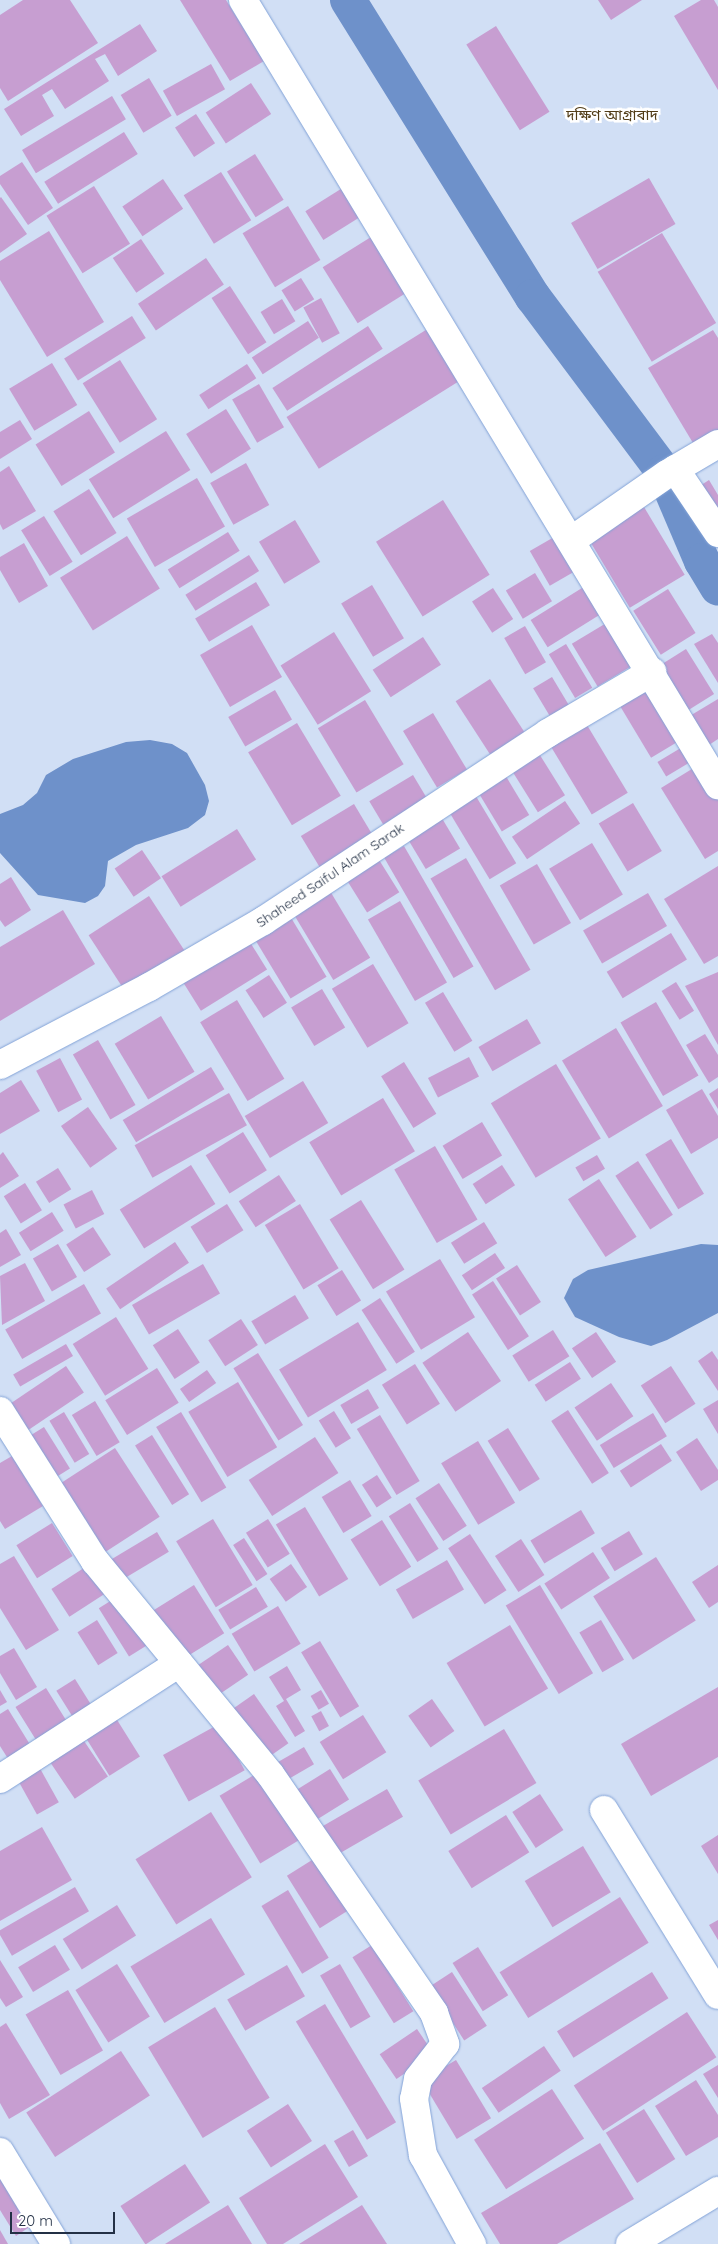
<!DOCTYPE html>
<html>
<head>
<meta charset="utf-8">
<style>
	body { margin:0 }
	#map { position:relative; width:718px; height:2244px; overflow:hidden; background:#d1dff5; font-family:Quicksand,"Noto Sans Bengali",sans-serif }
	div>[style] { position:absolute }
	.water>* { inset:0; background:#6e91ca }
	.canal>* { height:36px; margin:-18px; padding:0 18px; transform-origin:18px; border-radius:18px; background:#6e91ca }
	.building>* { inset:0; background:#c79ed1; transform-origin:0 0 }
	.roads { filter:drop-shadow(0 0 1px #83a3d7) drop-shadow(0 0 1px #83a3d7) }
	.minor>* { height:28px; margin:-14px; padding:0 14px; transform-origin:14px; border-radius:14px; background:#fff }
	span { translate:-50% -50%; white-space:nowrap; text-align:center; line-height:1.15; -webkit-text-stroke:5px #fff; paint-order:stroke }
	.street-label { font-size:14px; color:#233045 }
	.neighbourhood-label { font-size:15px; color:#513c17 }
	.scale { position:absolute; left:10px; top:2212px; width:105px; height:22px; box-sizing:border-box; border:2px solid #233045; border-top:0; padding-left:6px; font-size:15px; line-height:18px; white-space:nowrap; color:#233045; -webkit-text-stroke:4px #fff; paint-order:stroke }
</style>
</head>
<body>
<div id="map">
	<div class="water">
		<div style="clip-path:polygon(150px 740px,172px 744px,187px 753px,205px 785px,209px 801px,205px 815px,188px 828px,136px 845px,108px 861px,105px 886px,98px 896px,85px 903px,38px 895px,0 853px,0 814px,23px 805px,37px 793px,46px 775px,73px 759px,126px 742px)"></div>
		<div style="clip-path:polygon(701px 1244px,718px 1245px,718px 1313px,667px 1340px,651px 1346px,619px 1337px,575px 1317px,564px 1298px,573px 1279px,588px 1270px)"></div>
	</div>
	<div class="canal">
		<div style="left:348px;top:0;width:350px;rotate:58.1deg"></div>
		<div style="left:533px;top:297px;width:219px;rotate:53.2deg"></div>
		<div style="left:664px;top:472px;width:97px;rotate:66.9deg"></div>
		<div style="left:702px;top:561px;width:31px;rotate:59deg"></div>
	</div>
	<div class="building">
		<div style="clip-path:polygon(23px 0,70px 0,98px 43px,8px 101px,0 88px,0 15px)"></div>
		<div style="clip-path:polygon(180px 0,226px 0,264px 61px,230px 81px)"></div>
		<div style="clip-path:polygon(598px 0,642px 0,611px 20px)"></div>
		<div style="clip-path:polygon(701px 0,714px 0,718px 7px,718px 90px,674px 16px)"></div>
		<div style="clip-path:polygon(140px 24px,157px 51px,118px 76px,105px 54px,95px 59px,109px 81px,65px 109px,52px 89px,42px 95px,54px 116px,21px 136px,4px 109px)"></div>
		<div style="left:496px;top:26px;width:101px;height:35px;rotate:58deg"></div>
		<div style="left:211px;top:64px;width:29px;height:55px;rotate:61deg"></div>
		<div style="left:149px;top:78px;width:44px;height:33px;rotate:59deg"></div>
		<div style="left:251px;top:83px;width:37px;height:54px;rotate:57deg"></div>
		<div style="left:112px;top:96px;width:27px;height:105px;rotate:59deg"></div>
		<div style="left:196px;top:114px;width:35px;height:25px;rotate:57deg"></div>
		<div style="left:124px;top:132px;width:26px;height:94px;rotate:58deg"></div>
		<div style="left:255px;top:154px;width:54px;height:33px;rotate:58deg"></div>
		<div style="clip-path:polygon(22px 162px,53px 208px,28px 225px,0 184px,0 176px)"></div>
		<div style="left:221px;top:172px;width:57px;height:44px;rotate:58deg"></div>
		<div style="left:649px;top:178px;width:53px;height:90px;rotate:60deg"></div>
		<div style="left:163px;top:179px;width:36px;height:49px;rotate:56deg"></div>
		<div style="left:352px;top:182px;width:34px;height:55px;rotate:58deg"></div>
		<div style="left:94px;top:186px;width:68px;height:56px;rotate:58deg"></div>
		<div style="clip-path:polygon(1px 197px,27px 234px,0 253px,0 198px)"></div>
		<div style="left:288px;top:206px;width:63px;height:53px;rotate:59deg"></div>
		<div style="clip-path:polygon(49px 231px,104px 322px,47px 357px,0 280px,0 261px)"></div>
		<div style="left:662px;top:233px;width:105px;height:75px;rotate:59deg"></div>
		<div style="left:371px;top:237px;width:66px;height:57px;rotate:58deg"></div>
		<div style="left:141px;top:239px;width:42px;height:34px;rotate:56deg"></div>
		<div style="left:206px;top:258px;width:32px;height:82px;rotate:56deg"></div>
		<div style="left:301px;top:278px;width:25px;height:23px;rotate:58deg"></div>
		<div style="left:230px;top:286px;width:67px;height:22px;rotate:57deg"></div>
		<div style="left:321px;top:298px;width:40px;height:20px;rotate:62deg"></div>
		<div style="left:282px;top:299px;width:26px;height:25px;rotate:59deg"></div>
		<div style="left:132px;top:316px;width:26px;height:80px;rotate:58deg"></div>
		<div style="left:308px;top:321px;width:20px;height:67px;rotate:57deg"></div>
		<div style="left:368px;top:326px;width:27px;height:114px;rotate:57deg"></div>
		<div style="left:429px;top:328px;width:61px;height:168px;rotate:58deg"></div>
		<div style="clip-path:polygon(713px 330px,718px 338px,718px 442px,699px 453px,648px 368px)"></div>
		<div style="left:120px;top:360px;width:70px;height:44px;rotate:58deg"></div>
		<div style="left:52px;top:363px;width:49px;height:50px;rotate:59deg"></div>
		<div style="left:247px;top:364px;width:17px;height:57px;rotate:57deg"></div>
		<div style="left:259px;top:384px;width:50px;height:31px;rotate:60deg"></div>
		<div style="left:226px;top:409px;width:47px;height:47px;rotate:58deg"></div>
		<div style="left:89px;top:411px;width:49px;height:63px;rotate:58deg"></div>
		<div style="clip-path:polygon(20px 420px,32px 439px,0 459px,0 432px)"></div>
		<div style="left:166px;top:431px;width:46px;height:91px;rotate:58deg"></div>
		<div style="left:246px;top:463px;width:48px;height:41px;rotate:61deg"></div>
		<div style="clip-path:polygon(9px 466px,36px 511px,3px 530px,0 524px,0 472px)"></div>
		<div style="left:197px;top:478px;width:56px;height:81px;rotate:60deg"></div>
		<div style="clip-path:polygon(709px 480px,718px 495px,718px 526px,695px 489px)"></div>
		<div style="left:89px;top:489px;width:52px;height:42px;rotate:58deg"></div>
		<div style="left:443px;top:500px;width:88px;height:79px;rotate:58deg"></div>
		<div style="left:644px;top:507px;width:79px;height:64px;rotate:59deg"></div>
		<div style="left:44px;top:516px;width:54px;height:27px;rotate:58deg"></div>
		<div style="left:295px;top:520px;width:49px;height:42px;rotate:59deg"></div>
		<div style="left:228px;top:532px;width:22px;height:71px;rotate:58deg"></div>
		<div style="left:561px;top:533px;width:40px;height:36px;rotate:60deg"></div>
		<div style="left:127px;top:536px;width:62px;height:79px;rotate:58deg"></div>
		<div style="clip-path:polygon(24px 543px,48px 586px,19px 603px,0 570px,0 557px)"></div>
		<div style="left:249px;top:555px;width:19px;height:75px;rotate:58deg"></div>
		<div style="left:535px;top:573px;width:33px;height:34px;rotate:59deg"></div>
		<div style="left:256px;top:582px;width:27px;height:71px;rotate:59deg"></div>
		<div style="left:590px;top:583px;width:32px;height:70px;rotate:58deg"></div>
		<div style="left:372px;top:585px;width:62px;height:36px;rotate:59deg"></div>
		<div style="left:493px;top:588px;width:37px;height:25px;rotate:57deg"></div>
		<div style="left:668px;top:589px;width:52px;height:41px;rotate:58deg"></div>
		<div style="left:613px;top:619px;width:50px;height:48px;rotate:59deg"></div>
		<div style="left:252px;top:625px;width:60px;height:60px;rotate:60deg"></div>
		<div style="left:525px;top:626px;width:42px;height:24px;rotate:60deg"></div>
		<div style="left:334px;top:632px;width:70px;height:63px;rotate:58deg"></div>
		<div style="clip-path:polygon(712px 634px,718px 643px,718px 683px,694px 644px)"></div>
		<div style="left:423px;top:637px;width:33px;height:60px;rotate:57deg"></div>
		<div style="left:566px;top:644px;width:51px;height:20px;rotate:59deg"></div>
		<div style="left:686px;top:649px;width:53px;height:32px;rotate:58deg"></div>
		<div style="left:552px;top:677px;width:37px;height:22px;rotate:59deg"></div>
		<div style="left:490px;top:679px;width:64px;height:41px;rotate:57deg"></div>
		<div style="left:650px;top:686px;width:62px;height:36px;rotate:59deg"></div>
		<div style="left:275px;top:690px;width:34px;height:54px;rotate:60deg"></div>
		<div style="clip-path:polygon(718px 699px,718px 739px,706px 747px,688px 717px)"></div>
		<div style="left:365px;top:700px;width:75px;height:55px;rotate:59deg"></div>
		<div style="left:433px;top:713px;width:66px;height:35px;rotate:59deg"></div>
		<div style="left:584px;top:720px;width:85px;height:42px;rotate:59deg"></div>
		<div style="left:297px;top:723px;width:85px;height:57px;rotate:59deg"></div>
		<div style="left:684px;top:746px;width:17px;height:31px;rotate:59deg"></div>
		<div style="left:538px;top:752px;width:51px;height:32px;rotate:58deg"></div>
		<div style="clip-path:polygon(700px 764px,718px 793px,718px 851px,705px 859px,661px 788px)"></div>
		<div style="left:504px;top:773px;width:49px;height:32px;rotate:59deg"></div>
		<div style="left:413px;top:775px;width:27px;height:51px;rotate:59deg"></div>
		<div style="left:474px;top:793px;width:82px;height:31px;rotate:59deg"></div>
		<div style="left:565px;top:801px;width:27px;height:64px;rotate:56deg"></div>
		<div style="left:633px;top:803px;width:56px;height:40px;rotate:59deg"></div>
		<div style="left:354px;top:804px;width:39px;height:62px;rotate:59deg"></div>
		<div style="left:440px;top:815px;width:39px;height:40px;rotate:59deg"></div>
		<div style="left:237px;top:829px;width:36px;height:89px;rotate:58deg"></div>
		<div style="left:592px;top:843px;width:60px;height:50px;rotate:59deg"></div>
		<div style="left:404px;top:846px;width:139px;height:23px;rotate:60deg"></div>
		<div style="left:142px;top:850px;width:34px;height:33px;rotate:56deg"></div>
		<div style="left:376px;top:855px;width:44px;height:38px;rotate:58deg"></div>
		<div style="left:466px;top:858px;width:129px;height:41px;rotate:60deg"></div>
		<div style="left:537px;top:864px;width:68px;height:43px;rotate:60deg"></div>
		<div style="clip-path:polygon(718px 866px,718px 956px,704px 964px,664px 899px)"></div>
		<div style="clip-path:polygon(11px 877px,31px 910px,5px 927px,0 920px,0 884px)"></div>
		<div style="left:330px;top:891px;width:78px;height:43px;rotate:59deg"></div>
		<div style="left:648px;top:893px;width:38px;height:75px;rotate:60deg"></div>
		<div style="left:149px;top:896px;width:69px;height:72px;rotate:57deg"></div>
		<div style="left:400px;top:901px;width:94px;height:37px;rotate:60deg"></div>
		<div style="clip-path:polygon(63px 910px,95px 964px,0 1021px,0 947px)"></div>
		<div style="left:290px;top:916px;width:71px;height:42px;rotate:59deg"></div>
		<div style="left:671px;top:933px;width:31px;height:75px;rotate:59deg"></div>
		<div style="left:248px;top:939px;width:36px;height:78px;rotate:58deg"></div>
		<div style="left:373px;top:964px;width:69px;height:48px;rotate:59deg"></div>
		<div style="clip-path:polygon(718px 972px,718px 1045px,685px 986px)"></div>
		<div style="left:269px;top:975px;width:33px;height:28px;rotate:57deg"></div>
		<div style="left:676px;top:982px;width:34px;height:17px;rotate:58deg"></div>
		<div style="left:322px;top:989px;width:45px;height:36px;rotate:59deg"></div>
		<div style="left:443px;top:992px;width:57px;height:21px;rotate:59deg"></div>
		<div style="left:237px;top:1000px;width:92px;height:43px;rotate:59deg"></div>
		<div style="left:656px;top:1002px;width:85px;height:41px;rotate:60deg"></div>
		<div style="left:161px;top:1016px;width:65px;height:54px;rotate:59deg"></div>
		<div style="left:527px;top:1019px;width:28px;height:56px;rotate:60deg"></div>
		<div style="left:616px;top:1028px;width:91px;height:63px;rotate:59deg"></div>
		<div style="clip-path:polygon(705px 1034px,718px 1055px,718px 1077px,709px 1083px,686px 1045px)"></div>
		<div style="left:98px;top:1040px;width:75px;height:29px;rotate:60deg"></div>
		<div style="left:469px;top:1057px;width:22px;height:46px;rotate:63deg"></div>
		<div style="left:60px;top:1058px;width:47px;height:27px;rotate:62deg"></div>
		<div style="left:404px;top:1062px;width:61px;height:27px;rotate:58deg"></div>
		<div style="left:556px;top:1064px;width:87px;height:76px;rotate:59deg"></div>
		<div style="left:211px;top:1067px;width:26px;height:103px;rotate:59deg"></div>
		<div style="clip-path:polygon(21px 1080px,40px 1111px,0 1134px,0 1093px)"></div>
		<div style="left:303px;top:1081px;width:49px;height:68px;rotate:59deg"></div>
		<div style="clip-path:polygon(718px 1088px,718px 1109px,709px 1094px)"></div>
		<div style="clip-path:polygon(702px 1089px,718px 1116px,718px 1138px,691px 1154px,666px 1110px)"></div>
		<div style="left:229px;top:1093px;width:37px;height:108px;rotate:61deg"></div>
		<div style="left:383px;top:1098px;width:62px;height:86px;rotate:59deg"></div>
		<div style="left:88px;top:1107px;width:51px;height:33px;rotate:55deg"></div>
		<div style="left:482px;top:1122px;width:39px;height:46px;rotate:59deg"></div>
		<div style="left:243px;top:1132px;width:45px;height:44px;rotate:58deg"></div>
		<div style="left:671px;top:1139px;width:64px;height:30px;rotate:59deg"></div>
		<div style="left:435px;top:1146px;width:85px;height:47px;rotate:60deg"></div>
		<div style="clip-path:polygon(3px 1152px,19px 1176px,0 1188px,0 1155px)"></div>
		<div style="left:597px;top:1155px;width:16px;height:25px;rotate:60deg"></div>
		<div style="left:638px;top:1161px;width:64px;height:27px;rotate:57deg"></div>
		<div style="left:191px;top:1165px;width:46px;height:84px;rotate:58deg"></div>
		<div style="left:502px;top:1165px;width:24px;height:35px;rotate:57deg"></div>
		<div style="left:58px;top:1168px;width:25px;height:26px;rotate:58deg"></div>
		<div style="left:279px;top:1175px;width:31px;height:48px;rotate:57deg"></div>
		<div style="left:599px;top:1179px;width:69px;height:37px;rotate:57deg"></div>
		<div style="left:25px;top:1183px;width:32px;height:25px;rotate:58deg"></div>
		<div style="left:92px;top:1190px;width:27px;height:32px;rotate:63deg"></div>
		<div style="left:361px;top:1200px;width:82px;height:37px;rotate:58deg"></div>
		<div style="left:227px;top:1204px;width:31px;height:43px;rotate:58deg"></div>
		<div style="left:300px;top:1204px;width:75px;height:41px;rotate:59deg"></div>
		<div style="left:52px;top:1212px;width:22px;height:39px;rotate:58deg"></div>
		<div style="left:484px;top:1222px;width:25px;height:39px;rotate:58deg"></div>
		<div style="left:93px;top:1227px;width:33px;height:32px;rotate:57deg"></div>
		<div style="clip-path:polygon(6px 1229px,21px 1255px,0 1267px,0 1233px)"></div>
		<div style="left:175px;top:1242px;width:25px;height:83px;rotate:56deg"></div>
		<div style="left:58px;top:1244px;width:38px;height:29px;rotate:60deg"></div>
		<div style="left:495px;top:1253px;width:18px;height:40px;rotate:56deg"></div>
		<div style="left:440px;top:1259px;width:68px;height:63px;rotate:59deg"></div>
		<div style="clip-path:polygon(25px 1263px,45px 1301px,2px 1325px,0 1276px)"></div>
		<div style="left:203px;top:1264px;width:34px;height:82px;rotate:60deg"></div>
		<div style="left:517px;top:1265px;width:44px;height:25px;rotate:57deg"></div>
		<div style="left:342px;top:1270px;width:36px;height:29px;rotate:58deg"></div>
		<div style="left:493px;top:1281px;width:66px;height:25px;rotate:57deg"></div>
		<div style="left:84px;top:1284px;width:34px;height:91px;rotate:60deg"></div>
		<div style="left:295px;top:1295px;width:27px;height:51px;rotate:59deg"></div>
		<div style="left:380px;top:1298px;width:64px;height:22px;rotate:57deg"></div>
		<div style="left:116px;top:1317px;width:61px;height:51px;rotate:58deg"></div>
		<div style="left:241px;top:1319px;width:31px;height:39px;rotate:57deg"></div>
		<div style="left:358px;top:1322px;width:56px;height:92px;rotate:59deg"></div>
		<div style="left:178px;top:1329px;width:40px;height:30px;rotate:57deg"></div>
		<div style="left:553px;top:1330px;width:31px;height:48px;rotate:58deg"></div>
		<div style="left:468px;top:1332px;width:59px;height:55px;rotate:56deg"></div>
		<div style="left:596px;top:1332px;width:36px;height:29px;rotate:56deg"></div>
		<div style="left:66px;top:1344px;width:14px;height:61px;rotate:60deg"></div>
		<div style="clip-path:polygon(712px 1351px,718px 1360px,718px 1391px,698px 1361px)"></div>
		<div style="left:258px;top:1353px;width:85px;height:29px;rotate:58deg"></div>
		<div style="left:570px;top:1362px;width:20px;height:42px;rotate:57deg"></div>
		<div style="left:415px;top:1364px;width:47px;height:39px;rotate:58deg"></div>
		<div style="left:66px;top:1366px;width:32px;height:75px;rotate:56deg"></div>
		<div style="left:671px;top:1366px;width:45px;height:36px;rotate:57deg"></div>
		<div style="left:157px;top:1368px;width:41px;height:61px;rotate:58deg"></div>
		<div style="left:207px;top:1370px;width:16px;height:33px;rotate:55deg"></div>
		<div style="left:238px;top:1382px;width:76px;height:58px;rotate:59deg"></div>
		<div style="left:611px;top:1383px;width:40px;height:44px;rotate:56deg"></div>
		<div style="left:368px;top:1389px;width:22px;height:32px;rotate:60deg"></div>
		<div style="clip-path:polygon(718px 1400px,718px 1434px,703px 1409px)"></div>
		<div style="left:95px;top:1401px;width:48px;height:27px;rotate:59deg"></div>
		<div style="left:568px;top:1410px;width:75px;height:20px;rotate:57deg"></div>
		<div style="left:334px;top:1411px;width:32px;height:18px;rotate:58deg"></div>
		<div style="left:64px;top:1412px;width:49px;height:17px;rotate:59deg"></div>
		<div style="left:181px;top:1412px;width:88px;height:29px;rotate:59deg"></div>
		<div style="left:653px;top:1413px;width:27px;height:62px;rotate:59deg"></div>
		<div style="left:380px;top:1415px;width:77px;height:27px;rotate:59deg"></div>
		<div style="left:44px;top:1427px;width:49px;height:27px;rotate:58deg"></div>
		<div style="left:508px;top:1428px;width:60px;height:24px;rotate:58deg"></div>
		<div style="left:152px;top:1435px;width:70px;height:20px;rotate:58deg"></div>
		<div style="left:315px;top:1437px;width:43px;height:79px;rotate:57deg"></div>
		<div style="clip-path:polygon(697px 1438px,718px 1470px,718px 1480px,701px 1491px,676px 1452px)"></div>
		<div style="left:478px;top:1441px;width:72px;height:43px;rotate:59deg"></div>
		<div style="left:661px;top:1444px;width:20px;height:49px;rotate:57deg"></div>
		<div style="left:115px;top:1448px;width:82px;height:74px;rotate:57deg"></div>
		<div style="clip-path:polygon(12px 1456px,43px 1506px,5px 1529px,0 1521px,0 1463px)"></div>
		<div style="left:377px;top:1475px;width:27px;height:18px;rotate:57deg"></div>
		<div style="left:350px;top:1480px;width:42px;height:33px;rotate:59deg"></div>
		<div style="left:439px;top:1483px;width:51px;height:28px;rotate:57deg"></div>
		<div style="left:410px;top:1503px;width:54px;height:25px;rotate:58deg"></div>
		<div style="left:305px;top:1507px;width:84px;height:34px;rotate:59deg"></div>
		<div style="left:581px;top:1510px;width:27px;height:59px;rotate:59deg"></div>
		<div style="left:213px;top:1519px;width:77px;height:43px;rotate:59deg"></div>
		<div style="left:268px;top:1519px;width:41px;height:26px;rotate:58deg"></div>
		<div style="left:382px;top:1520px;width:55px;height:37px;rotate:58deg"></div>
		<div style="left:52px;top:1523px;width:39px;height:42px;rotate:58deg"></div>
		<div style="left:629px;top:1531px;width:27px;height:33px;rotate:59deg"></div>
		<div style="left:157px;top:1532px;width:23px;height:55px;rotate:59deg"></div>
		<div style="left:470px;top:1534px;width:67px;height:26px;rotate:57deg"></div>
		<div style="left:244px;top:1538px;width:43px;height:13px;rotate:57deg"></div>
		<div style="left:521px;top:1539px;width:43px;height:31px;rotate:57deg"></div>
		<div style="left:593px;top:1552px;width:31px;height:58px;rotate:57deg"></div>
		<div style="clip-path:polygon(14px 1556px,59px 1630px,26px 1650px,0 1608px,0 1564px)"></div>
		<div style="left:656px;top:1557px;width:75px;height:74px;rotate:58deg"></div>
		<div style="left:447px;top:1560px;width:34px;height:59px;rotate:60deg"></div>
		<div style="left:90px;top:1564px;width:33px;height:46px;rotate:57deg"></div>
		<div style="left:291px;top:1564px;width:28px;height:26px;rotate:55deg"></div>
		<div style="clip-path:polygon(718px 1565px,718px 1602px,709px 1608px,692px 1582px)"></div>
		<div style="left:194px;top:1585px;width:57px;height:51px;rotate:58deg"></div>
		<div style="left:540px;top:1585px;width:103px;height:40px;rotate:59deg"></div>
		<div style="left:256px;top:1587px;width:23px;height:44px;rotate:59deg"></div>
		<div style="left:120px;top:1595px;width:57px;height:25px;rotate:58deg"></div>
		<div style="left:278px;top:1606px;width:44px;height:54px;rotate:59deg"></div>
		<div style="left:97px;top:1620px;width:39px;height:23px;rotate:58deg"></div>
		<div style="left:601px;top:1620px;width:46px;height:25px;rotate:60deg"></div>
		<div style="left:510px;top:1625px;width:74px;height:74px;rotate:59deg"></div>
		<div style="left:320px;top:1641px;width:76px;height:22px;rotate:59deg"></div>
		<div style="left:228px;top:1645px;width:36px;height:40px;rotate:56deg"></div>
		<div style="clip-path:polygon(14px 1648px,37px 1687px,16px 1700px,0 1673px,0 1656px)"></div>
		<div style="clip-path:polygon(287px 1666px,301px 1690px,286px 1699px,305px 1731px,295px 1737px,276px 1706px,284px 1701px,269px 1677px)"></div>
		<div style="left:75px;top:1679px;width:36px;height:22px;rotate:58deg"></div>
		<div style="clip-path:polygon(718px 1687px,718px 1757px,651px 1796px,621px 1744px)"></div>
		<div style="left:46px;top:1688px;width:40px;height:36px;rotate:58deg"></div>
		<div style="clip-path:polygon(0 1690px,7px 1702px,0 1706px)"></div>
		<div style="left:321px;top:1690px;width:16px;height:12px;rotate:60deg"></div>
		<div style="left:254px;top:1694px;width:60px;height:27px;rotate:55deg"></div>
		<div style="left:432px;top:1699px;width:39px;height:29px;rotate:55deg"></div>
		<div style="clip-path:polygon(8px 1709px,34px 1751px,12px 1765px,0 1746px,0 1714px)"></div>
		<div style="left:321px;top:1711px;width:17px;height:11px;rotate:62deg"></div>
		<div style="left:114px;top:1715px;width:49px;height:36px;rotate:58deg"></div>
		<div style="left:363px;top:1715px;width:44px;height:51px;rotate:58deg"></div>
		<div style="left:219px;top:1724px;width:53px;height:64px;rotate:61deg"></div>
		<div style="left:504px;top:1729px;width:63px;height:100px;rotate:59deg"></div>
		<div style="left:80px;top:1735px;width:50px;height:40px;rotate:56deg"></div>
		<div style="left:304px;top:1747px;width:20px;height:34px;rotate:60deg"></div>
		<div style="left:37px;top:1763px;width:45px;height:25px;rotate:61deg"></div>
		<div style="left:330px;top:1769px;width:36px;height:44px;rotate:58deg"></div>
		<div style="left:259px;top:1772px;width:79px;height:46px;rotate:59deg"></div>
		<div style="left:387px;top:1789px;width:32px;height:75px;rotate:60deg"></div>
		<div style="left:540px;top:1794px;width:43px;height:33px;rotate:57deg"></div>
		<div style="left:211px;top:1812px;width:77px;height:89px;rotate:58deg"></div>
		<div style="left:506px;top:1815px;width:44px;height:68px;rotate:58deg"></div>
		<div style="clip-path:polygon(42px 1827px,72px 1880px,0 1921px,0 1851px)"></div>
		<div style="clip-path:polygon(718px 1835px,718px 1874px,701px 1846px)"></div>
		<div style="left:583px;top:1846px;width:54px;height:68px;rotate:59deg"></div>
		<div style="left:320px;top:1855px;width:62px;height:39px;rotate:58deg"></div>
		<div style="left:75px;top:1887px;width:28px;height:89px;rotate:60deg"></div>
		<div style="left:288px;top:1890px;width:79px;height:31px;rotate:59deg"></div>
		<div style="left:620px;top:1897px;width:54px;height:142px;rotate:58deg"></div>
		<div style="left:117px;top:1905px;width:36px;height:64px;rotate:58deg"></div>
		<div style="left:211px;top:1918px;width:66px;height:94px;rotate:59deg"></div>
		<div style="clip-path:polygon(718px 1920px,718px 1940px,709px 1925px)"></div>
		<div style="left:55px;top:1945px;width:29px;height:43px;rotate:59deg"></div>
		<div style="left:372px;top:1945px;width:78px;height:23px;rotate:58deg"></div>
		<div style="left:478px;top:1947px;width:57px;height:30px;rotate:58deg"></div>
		<div style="clip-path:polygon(0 1960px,23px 1997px,6px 2007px,0 1998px)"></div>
		<div style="left:117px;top:1964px;width:62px;height:49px;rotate:58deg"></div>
		<div style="left:340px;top:1964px;width:61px;height:23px;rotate:60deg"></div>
		<div style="left:287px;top:1965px;width:36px;height:69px;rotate:60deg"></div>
		<div style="left:452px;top:1972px;width:64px;height:27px;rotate:57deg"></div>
		<div style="left:652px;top:1972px;width:31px;height:112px;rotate:58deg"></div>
		<div style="left:68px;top:1990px;width:70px;height:49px;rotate:60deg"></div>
		<div style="left:325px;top:2004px;width:138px;height:34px;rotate:59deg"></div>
		<div style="left:215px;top:2007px;width:106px;height:78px;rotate:59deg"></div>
		<div style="left:687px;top:2012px;width:54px;height:135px;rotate:57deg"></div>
		<div style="clip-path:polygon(6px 2023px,50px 2095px,9px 2119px,0 2103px,0 2027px)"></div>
		<div style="left:417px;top:2029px;width:30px;height:45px;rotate:56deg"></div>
		<div style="left:544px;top:2046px;width:30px;height:75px;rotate:56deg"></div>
		<div style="left:121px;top:2051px;width:53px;height:113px;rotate:57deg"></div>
		<div style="left:456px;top:2060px;width:68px;height:40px;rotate:59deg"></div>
		<div style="clip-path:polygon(718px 2065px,718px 2098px,703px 2074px)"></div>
		<div style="clip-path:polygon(696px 2080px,718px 2115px,718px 2137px,686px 2156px,655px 2106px)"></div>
		<div style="left:552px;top:2089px;width:59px;height:93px;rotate:57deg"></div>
		<div style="left:288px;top:2104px;width:44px;height:49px;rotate:57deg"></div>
		<div style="left:644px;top:2109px;width:59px;height:45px;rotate:58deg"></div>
		<div style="left:353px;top:2130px;width:30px;height:22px;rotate:60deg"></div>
		<div style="clip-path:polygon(600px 2143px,634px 2199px,557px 2244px,500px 2244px,481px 2213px)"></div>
		<div style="clip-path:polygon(325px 2144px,358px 2197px,283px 2244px,267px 2244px,239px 2198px)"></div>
		<div style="left:185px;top:2164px;width:46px;height:77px;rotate:57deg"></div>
		<div style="clip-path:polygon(4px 2176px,34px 2224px,16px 2236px,0 2210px,0 2179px)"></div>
		<div style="clip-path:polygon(228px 2205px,252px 2244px,165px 2244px)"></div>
		<div style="clip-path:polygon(362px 2205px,387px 2244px,299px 2244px)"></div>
		<div style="clip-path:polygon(0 2230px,8px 2244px,0 2244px)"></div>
	</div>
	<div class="roads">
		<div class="minor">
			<div style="left:243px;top:0;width:918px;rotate:58.82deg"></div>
			<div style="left:675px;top:469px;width:77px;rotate:56.1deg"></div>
			<div style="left:572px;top:540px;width:116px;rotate:-34.8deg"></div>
			<div style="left:667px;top:474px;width:59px;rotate:-30.5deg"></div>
			<div style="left:0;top:1065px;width:168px;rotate:-27.6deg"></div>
			<div style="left:149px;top:987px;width:132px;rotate:-30.1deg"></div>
			<div style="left:263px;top:921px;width:341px;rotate:-33.4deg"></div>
			<div style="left:548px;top:733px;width:121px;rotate:-30.4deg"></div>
			<div style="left:0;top:1411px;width:178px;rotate:57.7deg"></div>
			<div style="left:95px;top:1561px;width:276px;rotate:50.6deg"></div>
			<div style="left:270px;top:1774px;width:290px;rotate:55.5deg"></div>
			<div style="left:434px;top:2013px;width:33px;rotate:70deg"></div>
			<div style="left:445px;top:2044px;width:44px;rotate:127.6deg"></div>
			<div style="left:418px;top:2079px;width:20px;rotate:101deg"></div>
			<div style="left:414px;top:2099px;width:57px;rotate:80.9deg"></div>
			<div style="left:423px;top:2155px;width:102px;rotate:61.2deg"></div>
			<div style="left:0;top:1779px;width:213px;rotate:-32.9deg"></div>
			<div style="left:604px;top:1810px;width:217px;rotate:58.4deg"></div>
			<div style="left:0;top:2152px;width:108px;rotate:58.7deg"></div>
			<div style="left:630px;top:2244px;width:103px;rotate:-31.1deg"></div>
		</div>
	</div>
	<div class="street-label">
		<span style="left:330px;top:875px;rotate:-34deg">Shaheed Saiful Alam Sarak</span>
	</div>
	<div class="neighbourhood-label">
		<span style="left:612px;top:115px">দক্ষিণ আগ্রাবাদ</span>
	</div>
	<div class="scale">20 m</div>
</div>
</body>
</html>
